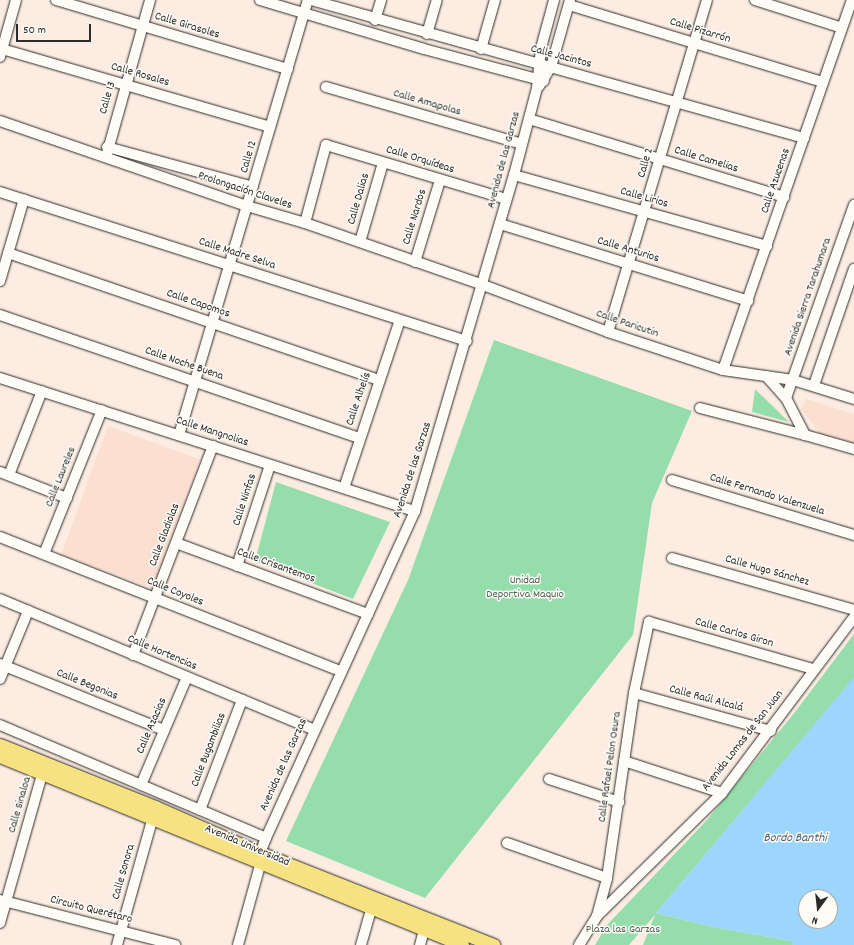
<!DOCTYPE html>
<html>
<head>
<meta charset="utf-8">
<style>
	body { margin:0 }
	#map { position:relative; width:854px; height:945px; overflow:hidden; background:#fcece1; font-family:Dekko,sans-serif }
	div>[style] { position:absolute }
	.built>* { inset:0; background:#fbe0d1; transform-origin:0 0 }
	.green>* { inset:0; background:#95deac }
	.water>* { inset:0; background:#9dd6fc }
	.roads { filter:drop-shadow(0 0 1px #2b2b2b) drop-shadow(0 0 1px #2b2b2b) }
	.minor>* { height:10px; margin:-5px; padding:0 5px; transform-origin:5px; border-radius:5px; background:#fdfcf7 }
	.major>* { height:13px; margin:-6.5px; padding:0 6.5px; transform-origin:6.5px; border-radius:6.5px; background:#f6e281 }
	span { translate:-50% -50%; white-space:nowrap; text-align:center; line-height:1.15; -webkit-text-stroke:3px #fdfcf7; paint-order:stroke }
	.street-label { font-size:12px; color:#2b2b2b }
	.park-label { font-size:12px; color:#4b6152 }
	.water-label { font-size:13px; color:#4d5e6a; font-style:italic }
	.north { position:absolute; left:798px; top:889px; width:40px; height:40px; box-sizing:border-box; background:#fdfcf7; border:1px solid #a9a8a5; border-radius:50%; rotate:195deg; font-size:11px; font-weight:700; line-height:16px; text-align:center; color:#2b2b2b }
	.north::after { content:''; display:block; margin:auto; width:14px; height:18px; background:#2b2b2b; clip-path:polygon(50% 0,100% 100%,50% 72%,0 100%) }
	.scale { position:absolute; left:16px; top:24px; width:75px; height:18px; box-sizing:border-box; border:2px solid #2b2b2b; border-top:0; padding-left:5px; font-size:12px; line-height:14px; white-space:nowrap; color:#2b2b2b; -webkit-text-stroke:3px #fdfcf7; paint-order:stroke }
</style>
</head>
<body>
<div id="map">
	<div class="built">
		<div style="clip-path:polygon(806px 399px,854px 414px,854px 444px,820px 433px,801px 409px)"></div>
		<div style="left:108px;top:426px;width:98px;height:137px;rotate:20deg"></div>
	</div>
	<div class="green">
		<div style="clip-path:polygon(494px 340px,692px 411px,652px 503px,633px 635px,425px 898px,286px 841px,408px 580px)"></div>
		<div style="clip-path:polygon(755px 389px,785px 418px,789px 422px,752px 412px)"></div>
		<div style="clip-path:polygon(276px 482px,390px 522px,353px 599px,255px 561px)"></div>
		<div style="clip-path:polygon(854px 634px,854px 678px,656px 913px,713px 927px,792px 941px,793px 945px,643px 945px,655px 915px,629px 945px,595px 945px,607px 925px,706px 821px,795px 712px)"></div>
	</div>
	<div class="water">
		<div style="clip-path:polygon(evenodd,854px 677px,854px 945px,793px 945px,792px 941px,713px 927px,656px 913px,854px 677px,806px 897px,830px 897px,830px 921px,806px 921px,806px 897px)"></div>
	</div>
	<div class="roads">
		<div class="minor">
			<div style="left:56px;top:0;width:242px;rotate:16.6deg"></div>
			<div style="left:260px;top:0;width:171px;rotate:16.6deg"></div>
			<div style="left:424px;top:49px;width:124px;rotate:14.9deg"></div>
			<div style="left:311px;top:0;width:512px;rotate:15.64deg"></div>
			<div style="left:755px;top:0;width:91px;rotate:17.8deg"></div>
			<div style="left:569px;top:5px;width:265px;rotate:16.9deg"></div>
			<div style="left:375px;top:20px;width:21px;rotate:-73deg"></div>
			<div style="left:427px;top:34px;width:35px;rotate:-74deg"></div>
			<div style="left:2px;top:49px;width:279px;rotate:16.2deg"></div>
			<div style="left:481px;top:49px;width:51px;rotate:-74.1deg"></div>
			<div style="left:0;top:57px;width:59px;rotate:-74.3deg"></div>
			<div style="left:539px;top:86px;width:22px;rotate:-58deg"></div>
			<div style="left:551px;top:67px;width:70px;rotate:-74.2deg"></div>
			<div style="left:326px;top:87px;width:204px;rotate:16.2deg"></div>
			<div style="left:529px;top:119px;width:267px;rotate:17deg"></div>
			<div style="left:0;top:121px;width:261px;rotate:19deg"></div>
			<div style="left:247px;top:206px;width:60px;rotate:16.3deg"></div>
			<div style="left:305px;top:223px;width:188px;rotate:19.2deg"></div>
			<div style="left:483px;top:285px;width:134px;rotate:20.6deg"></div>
			<div style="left:608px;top:332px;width:121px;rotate:18.3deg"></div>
			<div style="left:723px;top:370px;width:71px;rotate:8.1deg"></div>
			<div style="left:793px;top:380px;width:64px;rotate:17.3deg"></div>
			<div style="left:107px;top:147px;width:151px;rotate:15.3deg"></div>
			<div style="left:106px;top:157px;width:163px;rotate:-74.3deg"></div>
			<div style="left:514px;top:175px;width:263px;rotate:15.7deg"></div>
			<div style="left:0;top:192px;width:490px;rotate:17.7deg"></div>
			<div style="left:305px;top:223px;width:81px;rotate:-74.9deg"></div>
			<div style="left:326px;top:145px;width:188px;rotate:16.7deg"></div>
			<div style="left:500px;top:224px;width:260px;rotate:17.2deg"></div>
			<div style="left:360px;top:242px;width:82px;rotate:-73.8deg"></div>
			<div style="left:8px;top:253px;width:392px;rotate:18.9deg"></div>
			<div style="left:415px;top:262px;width:86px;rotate:-73deg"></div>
			<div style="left:0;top:281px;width:85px;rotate:-73.7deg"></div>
			<div style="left:0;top:315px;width:379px;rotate:18.9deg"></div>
			<div style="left:608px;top:332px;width:346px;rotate:-73.4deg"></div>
			<div style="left:723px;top:370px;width:392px;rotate:-70.8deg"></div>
			<div style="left:766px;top:376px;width:30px;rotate:48deg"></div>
			<div style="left:786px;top:398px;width:42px;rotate:62.8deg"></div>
			<div style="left:805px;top:435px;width:51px;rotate:15.9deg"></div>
			<div style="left:0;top:378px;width:436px;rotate:17.8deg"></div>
			<div style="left:814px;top:385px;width:123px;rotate:-71deg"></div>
			<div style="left:786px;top:398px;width:205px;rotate:-70.6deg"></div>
			<div style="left:700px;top:408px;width:108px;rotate:14.4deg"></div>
			<div style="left:179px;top:435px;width:454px;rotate:-73.5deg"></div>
			<div style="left:0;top:472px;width:72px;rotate:21.2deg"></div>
			<div style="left:9px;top:475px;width:90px;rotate:-68.6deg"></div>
			<div style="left:672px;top:480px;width:190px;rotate:16.8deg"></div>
			<div style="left:344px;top:488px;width:177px;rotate:-71.6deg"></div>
			<div style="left:0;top:537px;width:366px;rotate:21.5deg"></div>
			<div style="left:176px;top:543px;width:205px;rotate:20.3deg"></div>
			<div style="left:44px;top:554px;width:155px;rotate:-68.1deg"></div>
			<div style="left:672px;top:558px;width:189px;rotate:15.9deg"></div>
			<div style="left:237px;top:566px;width:106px;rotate:-71.9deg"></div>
			<div style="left:0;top:599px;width:340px;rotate:22.6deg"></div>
			<div style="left:133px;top:655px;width:224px;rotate:-69.1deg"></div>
			<div style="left:0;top:664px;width:177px;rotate:21.9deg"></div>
			<div style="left:0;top:679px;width:74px;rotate:-67.6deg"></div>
			<div style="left:634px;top:693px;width:142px;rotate:15.5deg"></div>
			<div style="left:0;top:725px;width:289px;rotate:23deg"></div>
			<div style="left:624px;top:761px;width:103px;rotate:18.1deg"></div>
			<div style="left:549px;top:779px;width:74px;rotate:18.2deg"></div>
			<div style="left:141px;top:785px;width:117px;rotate:-66.9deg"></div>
			<div style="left:200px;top:810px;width:118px;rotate:-69.1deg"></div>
			<div style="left:507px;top:843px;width:106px;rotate:19.3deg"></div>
			<div style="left:0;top:900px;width:181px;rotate:14.4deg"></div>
			<div style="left:597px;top:916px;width:39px;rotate:-75deg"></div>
			<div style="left:607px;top:878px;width:187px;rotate:-81.7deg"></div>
			<div style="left:634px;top:693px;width:73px;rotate:-78.1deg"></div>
			<div style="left:649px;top:622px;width:171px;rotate:16deg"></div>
			<div style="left:0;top:923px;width:162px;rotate:-74.2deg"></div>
			<div style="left:117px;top:945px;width:137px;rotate:-74.3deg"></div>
			<div style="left:238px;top:945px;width:83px;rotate:-74.6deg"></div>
			<div style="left:260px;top:865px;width:12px;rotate:-90deg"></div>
			<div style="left:260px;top:853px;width:16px;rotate:-68deg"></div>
			<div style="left:266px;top:838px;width:359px;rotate:-65.5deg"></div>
			<div style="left:415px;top:511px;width:350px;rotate:-73.6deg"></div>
			<div style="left:514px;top:175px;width:90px;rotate:-75.2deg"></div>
			<div style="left:537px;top:88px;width:40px;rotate:-84.3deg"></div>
			<div style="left:541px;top:48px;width:50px;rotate:-74.8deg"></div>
			<div style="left:361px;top:945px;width:44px;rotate:-74.1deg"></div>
			<div style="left:420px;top:945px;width:23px;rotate:-75deg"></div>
			<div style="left:579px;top:945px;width:34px;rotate:-58deg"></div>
			<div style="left:597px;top:916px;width:175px;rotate:-44.5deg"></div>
			<div style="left:722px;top:793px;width:220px;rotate:-53.1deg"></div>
		</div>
		<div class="major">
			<div style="left:0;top:745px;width:167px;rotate:21.8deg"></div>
			<div style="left:155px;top:807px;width:115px;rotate:23.7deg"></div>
			<div style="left:260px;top:853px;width:251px;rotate:21.5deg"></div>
			<div style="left:0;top:756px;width:499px;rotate:22.2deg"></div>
		</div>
	</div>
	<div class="street-label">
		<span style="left:187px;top:26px;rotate:17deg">Calle Girasoles</span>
		<span style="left:700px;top:31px;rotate:17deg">Calle Pizarrón</span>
		<span style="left:561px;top:57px;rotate:15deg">Calle Jacintos</span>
		<span style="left:140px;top:75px;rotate:16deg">Calle Rosales</span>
		<span style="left:108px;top:98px;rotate:-74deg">Calle 13</span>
		<span style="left:427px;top:103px;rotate:16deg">Calle Amapolas</span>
		<span style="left:249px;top:157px;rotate:-74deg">Calle 12</span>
		<span style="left:420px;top:160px;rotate:17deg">Calle Orquídeas</span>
		<span style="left:504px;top:160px;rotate:-75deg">Avenida de las Garzas</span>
		<span style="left:706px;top:160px;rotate:17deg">Calle Camelias</span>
		<span style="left:646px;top:163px;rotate:-74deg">Calle 2</span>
		<span style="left:776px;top:181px;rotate:-71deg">Calle Azucenas</span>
		<span style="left:245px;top:191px;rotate:18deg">Prolongación Claveles</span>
		<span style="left:644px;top:198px;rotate:16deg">Calle Lirios</span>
		<span style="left:359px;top:199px;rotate:-74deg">Calle Dalias</span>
		<span style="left:415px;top:217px;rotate:-73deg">Calle Nardos</span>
		<span style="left:628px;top:250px;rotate:17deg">Calle Anturios</span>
		<span style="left:237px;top:254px;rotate:18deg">Calle Madre Selva</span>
		<span style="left:808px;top:297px;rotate:-71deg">Avenida Sierra Tarahumara</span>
		<span style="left:198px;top:304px;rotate:19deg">Calle Capomos</span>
		<span style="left:627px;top:324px;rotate:19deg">Calle Paricutin</span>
		<span style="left:184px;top:364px;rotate:19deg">Calle Noche Buena</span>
		<span style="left:359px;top:399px;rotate:-71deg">Calle Alhelís</span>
		<span style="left:212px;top:432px;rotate:18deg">Calle Mangnolias</span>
		<span style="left:413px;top:470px;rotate:-72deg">Avenida de las Garzas</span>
		<span style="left:61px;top:477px;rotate:-68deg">Calle Laureles</span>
		<span style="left:767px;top:495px;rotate:17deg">Calle Fernando Valenzuela</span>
		<span style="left:245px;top:500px;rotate:-72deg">Calle Ninfas</span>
		<span style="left:165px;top:535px;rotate:-69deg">Calle Gladiolas</span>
		<span style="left:276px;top:566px;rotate:20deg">Calle Crisantemos</span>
		<span style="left:767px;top:571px;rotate:16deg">Calle Hugo Sánchez</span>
		<span style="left:175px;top:592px;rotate:22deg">Calle Coyoles</span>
		<span style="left:734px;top:633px;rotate:16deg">Calle Carlos Giron</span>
		<span style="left:162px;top:653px;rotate:23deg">Calle Hortencias</span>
		<span style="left:87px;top:685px;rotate:22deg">Calle Begonias</span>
		<span style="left:706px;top:699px;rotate:15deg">Calle Raúl Alcalá</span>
		<span style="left:152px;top:726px;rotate:-67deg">Calle Azacias</span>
		<span style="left:743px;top:741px;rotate:-52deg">Avenida Lomas de San Juan</span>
		<span style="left:209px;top:750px;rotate:-69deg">Calle Bugambilias</span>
		<span style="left:284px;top:765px;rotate:-66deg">Avenida de las Garzas</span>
		<span style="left:610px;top:767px;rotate:-82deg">Calle Rafael Pelon Osura</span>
		<span style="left:20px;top:805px;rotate:-74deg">Calle Sinaloa</span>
		<span style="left:247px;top:846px;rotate:23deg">Avenida Universidad</span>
		<span style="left:124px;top:872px;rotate:-74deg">Calle Sonora</span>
		<span style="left:91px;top:910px;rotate:14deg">Circuito Querétaro</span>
	</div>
	<div class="park-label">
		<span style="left:525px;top:588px">Unidad<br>Deportiva Maquio</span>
		<span style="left:623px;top:930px">Plaza las Garzas</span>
	</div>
	<div class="water-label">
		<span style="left:795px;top:839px">Bordo Banthi</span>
	</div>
	<div class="north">N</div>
	<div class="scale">50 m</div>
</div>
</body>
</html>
